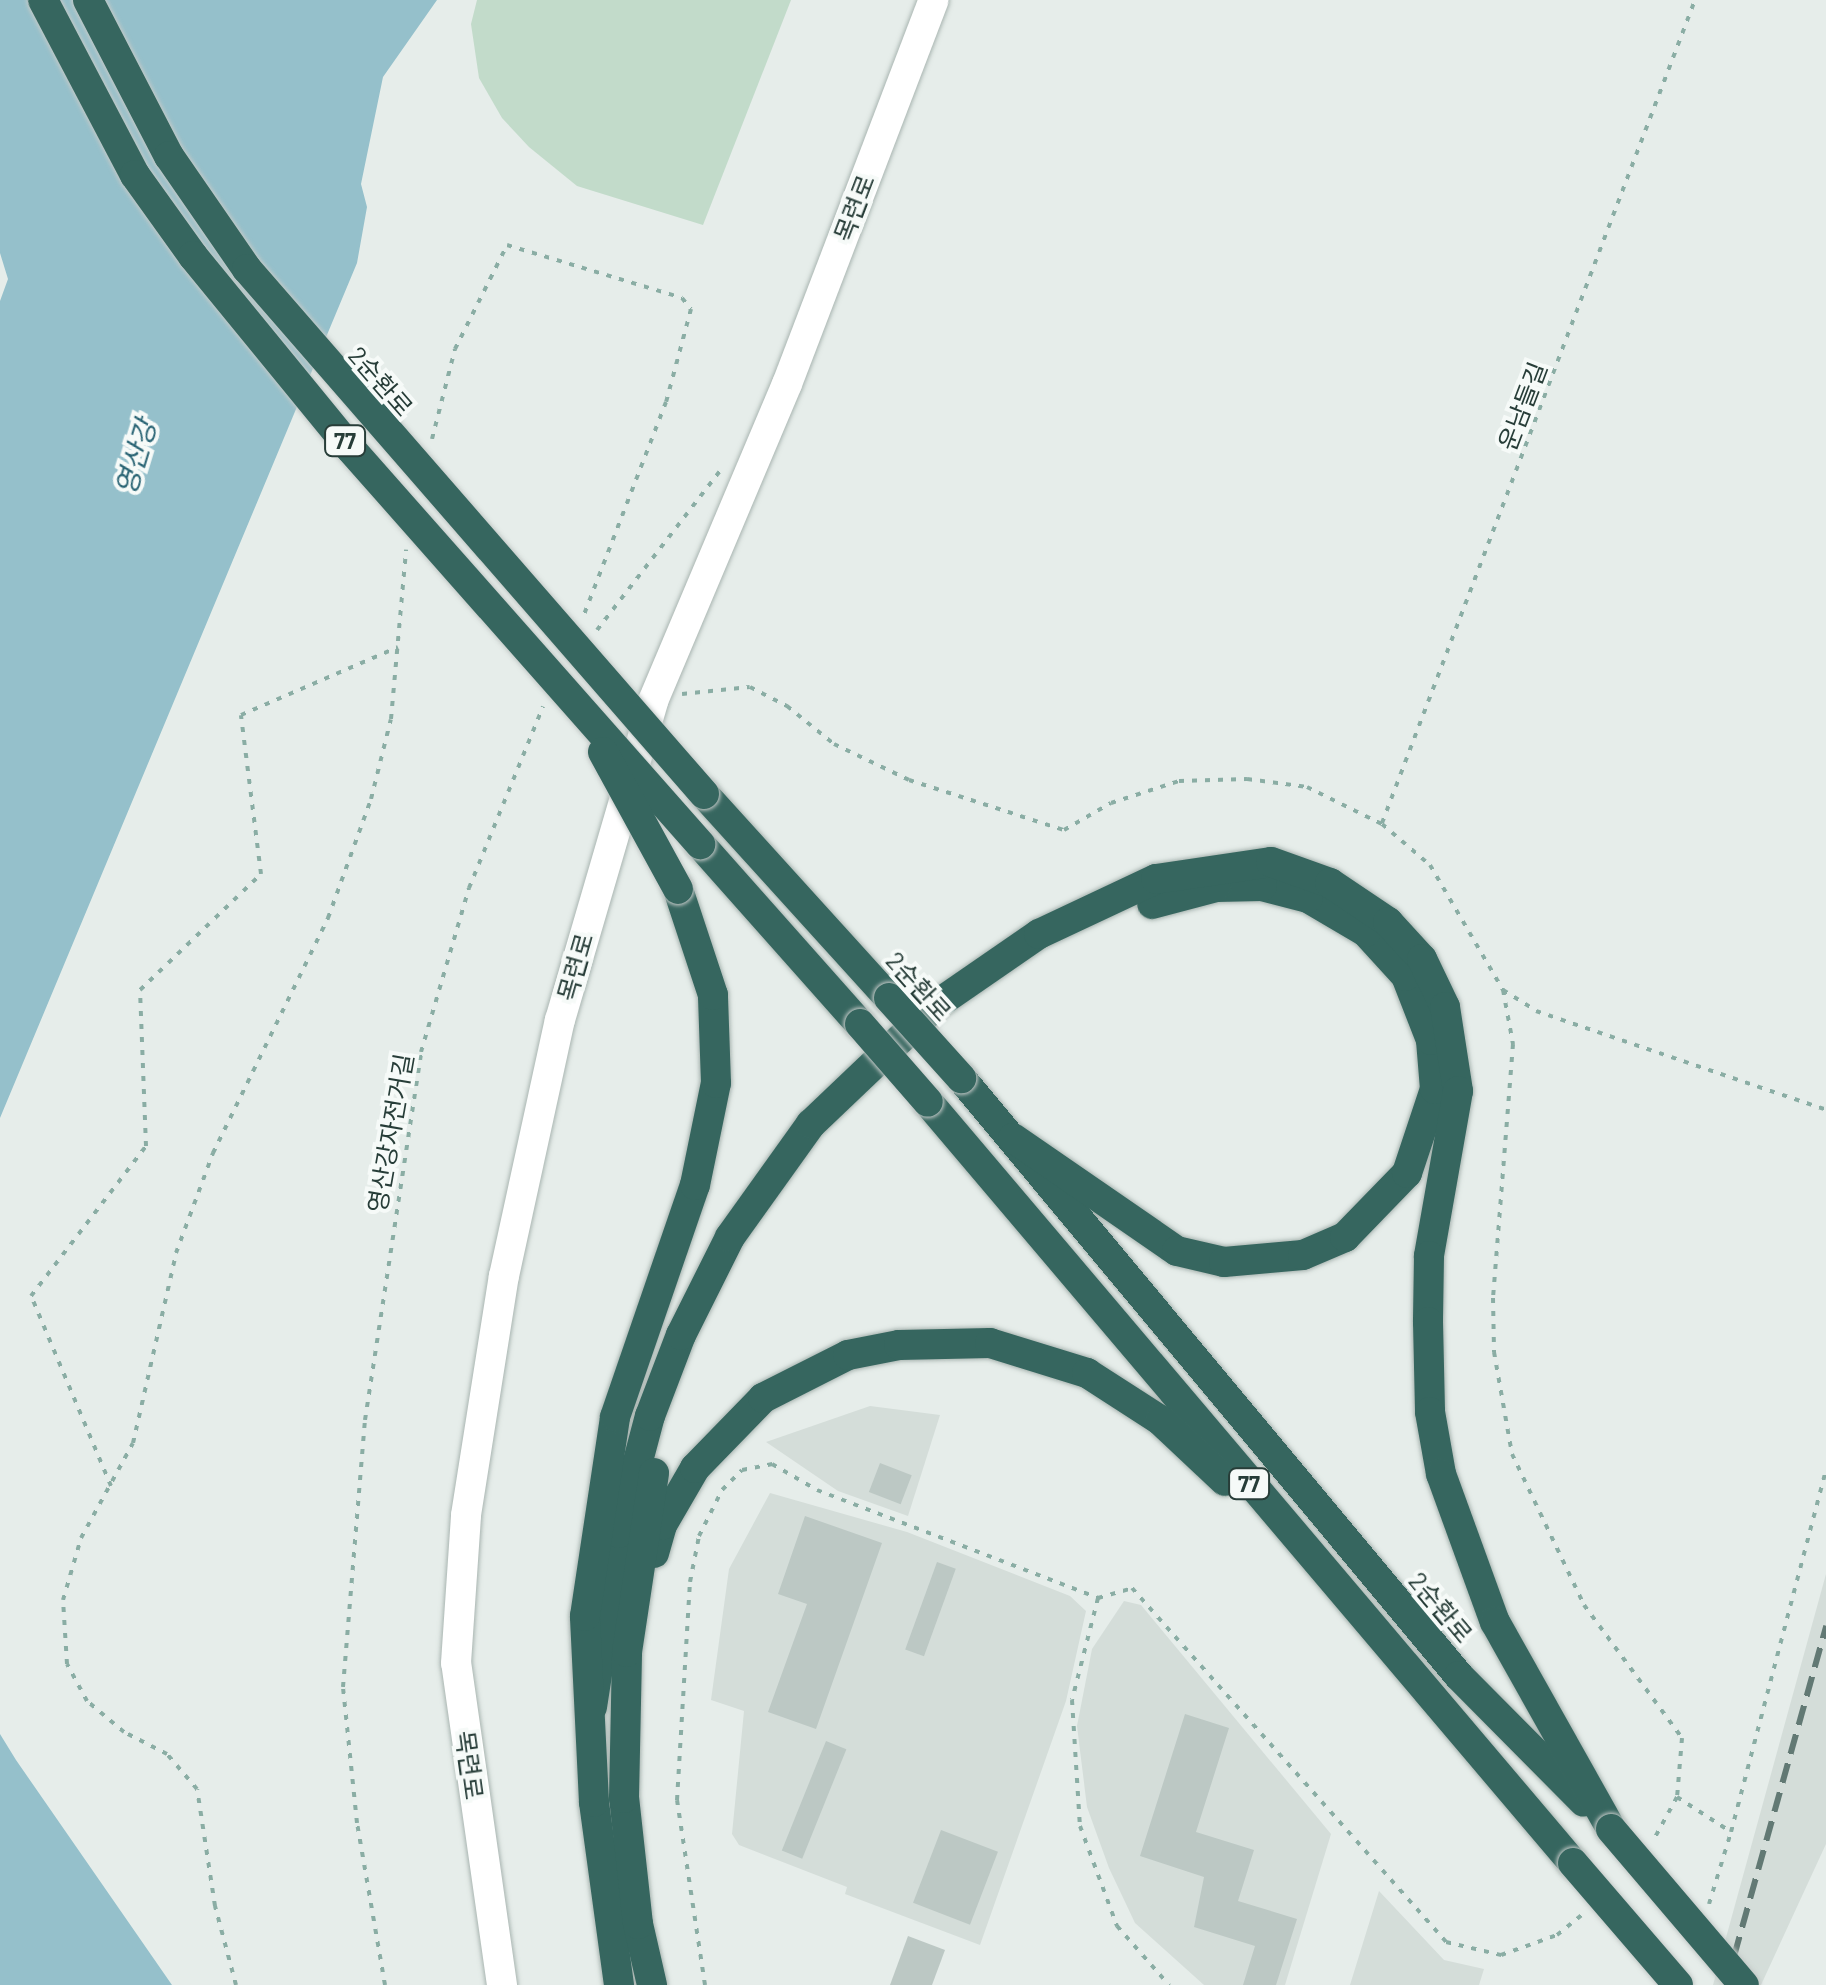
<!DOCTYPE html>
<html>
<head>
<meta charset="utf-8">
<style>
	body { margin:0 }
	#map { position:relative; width:1826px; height:1985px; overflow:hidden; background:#e6edea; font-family:Barlow,"Noto Sans KR",sans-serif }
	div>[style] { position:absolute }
	.built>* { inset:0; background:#d4ddd9 }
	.green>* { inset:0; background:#c2dbca }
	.water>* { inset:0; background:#95c0cb }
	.building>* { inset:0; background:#bcc8c4; transform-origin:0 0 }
	.path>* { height:4px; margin-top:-2px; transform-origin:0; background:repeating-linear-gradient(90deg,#8aada4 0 5px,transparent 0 13px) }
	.roads { filter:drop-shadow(0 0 2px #a9b5b1) drop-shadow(0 0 2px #a9b5b1) }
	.minor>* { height:30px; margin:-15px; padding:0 15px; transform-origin:15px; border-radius:15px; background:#fff }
	.highway>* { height:30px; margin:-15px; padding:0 15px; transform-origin:15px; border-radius:15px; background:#36665f }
	.rail>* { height:6px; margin-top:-3px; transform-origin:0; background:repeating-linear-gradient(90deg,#627974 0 20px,transparent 0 30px) }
	.bridges { filter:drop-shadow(0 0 2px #c3c9c7) drop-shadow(0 0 2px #c3c9c7) }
	.highway-bridge>* { height:30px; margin:-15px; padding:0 15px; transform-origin:15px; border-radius:15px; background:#36665f }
	span { translate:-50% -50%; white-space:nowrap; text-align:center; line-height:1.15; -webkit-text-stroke:8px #f6faf8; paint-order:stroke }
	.shield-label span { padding:2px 8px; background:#f6faf8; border:2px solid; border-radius:8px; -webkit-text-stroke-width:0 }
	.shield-label { font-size:22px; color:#273d38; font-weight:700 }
	.street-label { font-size:25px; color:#273d38 }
	.water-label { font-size:28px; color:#286373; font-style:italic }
</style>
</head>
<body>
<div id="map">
	<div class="built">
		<div style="clip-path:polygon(870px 1406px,940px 1415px,908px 1516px,838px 1491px,766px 1442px)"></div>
		<div style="clip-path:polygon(770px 1493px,907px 1532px,1070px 1596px,1086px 1611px,1066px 1701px,980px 1945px,845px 1894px,847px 1887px,739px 1845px,732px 1834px,744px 1711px,711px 1700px,729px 1569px)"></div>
		<div style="clip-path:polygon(1826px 1574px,1826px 1844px,1761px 1985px,1713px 1985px)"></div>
		<div style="clip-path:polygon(1124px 1601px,1141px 1605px,1331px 1834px,1285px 1985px,1204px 1985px,1135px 1923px,1109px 1868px,1087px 1807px,1077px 1726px,1092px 1649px)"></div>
		<div style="clip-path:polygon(1379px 1891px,1444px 1960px,1484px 1969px,1479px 1985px,1350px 1985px)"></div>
	</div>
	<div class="green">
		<div style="clip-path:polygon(477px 0,791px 0,703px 225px,577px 186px,529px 147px,502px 118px,479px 78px,471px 24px)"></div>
	</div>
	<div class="water">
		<div style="clip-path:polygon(0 0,437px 0,383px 77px,361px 184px,367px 207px,357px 263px,0 1118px,0 301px,8px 279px,0 253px)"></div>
		<div style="clip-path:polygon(0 1734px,16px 1760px,172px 1985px,0 1985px)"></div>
	</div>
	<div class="building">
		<div style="left:880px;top:1463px;width:34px;height:31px;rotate:21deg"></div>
		<div style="clip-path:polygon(805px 1516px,882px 1543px,816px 1729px,768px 1712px,807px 1604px,778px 1594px)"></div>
		<div style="left:937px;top:1562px;width:20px;height:93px;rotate:20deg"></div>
		<div style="clip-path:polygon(1185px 1714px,1229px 1728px,1196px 1832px,1254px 1850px,1238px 1901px,1297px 1919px,1276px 1985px,1243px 1985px,1255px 1946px,1194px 1927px,1204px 1877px,1140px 1856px)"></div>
		<div style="left:826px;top:1741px;width:22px;height:118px;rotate:22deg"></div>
		<div style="left:941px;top:1830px;width:61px;height:78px;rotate:21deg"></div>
		<div style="clip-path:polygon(908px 1936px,945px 1950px,932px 1985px,890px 1985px)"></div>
	</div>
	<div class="path">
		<div style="left:432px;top:439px;width:93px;rotate:-75.7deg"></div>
		<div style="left:455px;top:349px;width:116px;rotate:-63.4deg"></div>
		<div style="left:507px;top:245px;width:183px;rotate:16.8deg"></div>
		<div style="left:682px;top:298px;width:14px;rotate:51deg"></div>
		<div style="left:691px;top:309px;width:96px;rotate:105deg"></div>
		<div style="left:666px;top:402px;width:228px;rotate:111.1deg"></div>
		<div style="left:597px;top:630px;width:201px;rotate:-52.3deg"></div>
		<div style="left:682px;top:694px;width:68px;rotate:-5.9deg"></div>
		<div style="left:750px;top:687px;width:42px;rotate:27.2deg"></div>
		<div style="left:787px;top:706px;width:60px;rotate:39deg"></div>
		<div style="left:834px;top:744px;width:83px;rotate:25.6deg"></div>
		<div style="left:909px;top:780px;width:163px;rotate:17.9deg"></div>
		<div style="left:1064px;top:830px;width:54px;rotate:-29.9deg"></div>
		<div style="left:1111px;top:803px;width:71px;rotate:-17.9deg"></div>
		<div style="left:1179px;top:781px;width:68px;rotate:-1.7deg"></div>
		<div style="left:1247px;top:779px;width:61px;rotate:7.6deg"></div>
		<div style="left:1307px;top:787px;width:84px;rotate:26.3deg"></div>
		<div style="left:1382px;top:824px;width:63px;rotate:40.5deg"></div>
		<div style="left:1430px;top:865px;width:145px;rotate:59.7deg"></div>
		<div style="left:1503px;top:990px;width:55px;rotate:79.5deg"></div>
		<div style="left:1513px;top:1044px;width:255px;rotate:94.5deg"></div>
		<div style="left:1493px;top:1298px;width:54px;rotate:88.9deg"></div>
		<div style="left:1494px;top:1352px;width:104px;rotate:80deg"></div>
		<div style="left:1512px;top:1454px;width:167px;rotate:64.5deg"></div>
		<div style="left:1584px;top:1605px;width:165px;rotate:53.6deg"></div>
		<div style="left:1682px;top:1738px;width:59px;rotate:94.8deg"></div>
		<div style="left:1677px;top:1797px;width:48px;rotate:118.7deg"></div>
		<div style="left:1382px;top:823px;width:881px;rotate:-69.18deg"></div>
		<div style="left:1503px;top:990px;width:39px;rotate:32deg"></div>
		<div style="left:1536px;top:1011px;width:306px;rotate:18.8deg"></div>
		<div style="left:111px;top:1486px;width:206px;rotate:-112.8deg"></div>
		<div style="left:31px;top:1296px;width:189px;rotate:-52.5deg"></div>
		<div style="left:146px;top:1146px;width:156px;rotate:-92.2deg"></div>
		<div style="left:140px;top:990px;width:168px;rotate:-43.8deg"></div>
		<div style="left:261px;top:874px;width:160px;rotate:-97.2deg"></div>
		<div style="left:241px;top:715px;width:171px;rotate:-23.4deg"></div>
		<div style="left:1098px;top:1598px;width:105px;rotate:104.3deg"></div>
		<div style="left:1072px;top:1700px;width:126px;rotate:86.4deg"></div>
		<div style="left:1080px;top:1826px;width:107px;rotate:69.7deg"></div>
		<div style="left:1117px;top:1926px;width:79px;rotate:48.6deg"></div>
		<div style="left:1677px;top:1797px;width:64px;rotate:32.9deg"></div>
		<div style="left:1731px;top:1832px;width:375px;rotate:-75.3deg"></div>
		<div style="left:1709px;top:1904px;width:75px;rotate:-73deg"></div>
		<div style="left:236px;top:1985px;width:82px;rotate:-104.9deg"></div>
		<div style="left:215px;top:1906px;width:118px;rotate:-98.7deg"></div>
		<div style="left:197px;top:1789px;width:46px;rotate:-130.6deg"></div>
		<div style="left:167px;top:1754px;width:48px;rotate:-152.9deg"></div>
		<div style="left:124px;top:1732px;width:48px;rotate:-140deg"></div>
		<div style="left:87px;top:1701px;width:42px;rotate:-118.4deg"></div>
		<div style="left:67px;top:1664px;width:64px;rotate:-93.6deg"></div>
		<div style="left:63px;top:1600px;width:65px;rotate:-73.8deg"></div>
		<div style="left:81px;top:1538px;width:108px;rotate:-61.3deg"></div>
		<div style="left:133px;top:1443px;width:195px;rotate:-77.2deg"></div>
		<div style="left:176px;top:1253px;width:107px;rotate:-69.7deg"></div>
		<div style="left:213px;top:1153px;width:262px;rotate:-63.9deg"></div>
		<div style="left:328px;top:918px;width:127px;rotate:-70.1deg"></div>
		<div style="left:371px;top:799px;width:82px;rotate:-76deg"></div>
		<div style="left:391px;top:719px;width:170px;rotate:-84.9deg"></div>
		<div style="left:385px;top:1985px;width:164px;rotate:-99.8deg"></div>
		<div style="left:357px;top:1823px;width:137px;rotate:-95.9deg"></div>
		<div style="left:343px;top:1687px;width:268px;rotate:-85.3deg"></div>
		<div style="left:365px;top:1420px;width:372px;rotate:-81.3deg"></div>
		<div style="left:421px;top:1052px;width:171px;rotate:-73.7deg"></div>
		<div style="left:469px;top:888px;width:196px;rotate:-67.8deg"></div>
		<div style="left:705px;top:1985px;width:187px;rotate:-98.6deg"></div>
		<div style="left:677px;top:1800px;width:218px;rotate:-86.6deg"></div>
		<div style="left:690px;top:1582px;width:47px;rotate:-78.9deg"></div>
		<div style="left:699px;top:1536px;width:51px;rotate:-63.4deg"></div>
		<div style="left:722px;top:1490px;width:28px;rotate:-45deg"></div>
		<div style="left:742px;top:1470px;width:31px;rotate:-11deg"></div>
		<div style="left:772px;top:1464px;width:52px;rotate:30deg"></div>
		<div style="left:817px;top:1490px;width:301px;rotate:21deg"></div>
		<div style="left:1098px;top:1598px;width:35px;rotate:-16deg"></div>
		<div style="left:1132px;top:1588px;width:473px;rotate:48.4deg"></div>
		<div style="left:1446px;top:1942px;width:57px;rotate:13.3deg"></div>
		<div style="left:1501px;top:1955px;width:59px;rotate:-19.7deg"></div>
		<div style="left:1557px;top:1935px;width:32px;rotate:-39deg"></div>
	</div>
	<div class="roads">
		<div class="minor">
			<div style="left:502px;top:1985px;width:325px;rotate:-98.1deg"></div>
			<div style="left:456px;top:1663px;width:148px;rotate:-86.1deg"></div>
			<div style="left:466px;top:1515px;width:242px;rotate:-81deg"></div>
			<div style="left:504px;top:1276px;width:262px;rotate:-77.7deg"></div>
			<div style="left:560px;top:1020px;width:332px;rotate:-73.7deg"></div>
			<div style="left:653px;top:701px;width:344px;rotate:-67.1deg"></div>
			<div style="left:787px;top:384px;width:411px;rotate:-69.1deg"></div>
		</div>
		<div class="highway">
			<div style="left:704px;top:794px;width:275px;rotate:47.8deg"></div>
			<div style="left:700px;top:844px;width:241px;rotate:48.4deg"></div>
			<div style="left:961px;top:1078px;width:778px;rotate:50.21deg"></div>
			<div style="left:1459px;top:1676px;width:177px;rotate:45.2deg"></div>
			<div style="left:928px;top:1102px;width:998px;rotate:49.72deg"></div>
			<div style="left:1013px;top:1138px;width:199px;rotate:34.6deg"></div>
			<div style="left:1177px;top:1251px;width:48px;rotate:13.2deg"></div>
			<div style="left:1224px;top:1262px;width:79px;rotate:-5.1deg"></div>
			<div style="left:1303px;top:1255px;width:46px;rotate:-23.2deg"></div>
			<div style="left:1345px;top:1237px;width:89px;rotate:-45.9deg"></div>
			<div style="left:1407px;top:1173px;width:89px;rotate:-71.6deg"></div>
			<div style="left:1435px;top:1089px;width:49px;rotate:-94.7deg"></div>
			<div style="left:1431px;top:1040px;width:69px;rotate:-111.3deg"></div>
			<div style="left:1406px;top:976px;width:59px;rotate:-132.3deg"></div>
			<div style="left:1366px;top:932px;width:67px;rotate:-149.6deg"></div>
			<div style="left:1308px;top:898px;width:48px;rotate:-165.4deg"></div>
			<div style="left:1262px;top:886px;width:46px;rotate:178.8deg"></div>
			<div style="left:1216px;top:887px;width:66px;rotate:165.1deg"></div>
			<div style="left:654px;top:1553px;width:29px;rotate:-74deg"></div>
			<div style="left:662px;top:1525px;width:66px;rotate:-59.9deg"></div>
			<div style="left:695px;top:1468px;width:98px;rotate:-45.8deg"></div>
			<div style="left:763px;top:1398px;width:95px;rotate:-26.8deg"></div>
			<div style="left:848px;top:1355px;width:52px;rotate:-11.1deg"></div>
			<div style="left:899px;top:1345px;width:91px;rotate:-1.3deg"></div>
			<div style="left:990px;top:1343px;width:102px;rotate:17.2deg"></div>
			<div style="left:1087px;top:1373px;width:87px;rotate:32.8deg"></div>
			<div style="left:1160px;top:1420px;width:89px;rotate:43.2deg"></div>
			<div style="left:592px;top:1707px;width:176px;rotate:-81.2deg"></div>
			<div style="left:619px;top:1533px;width:121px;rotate:-75.2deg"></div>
			<div style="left:650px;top:1416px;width:87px;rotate:-69.1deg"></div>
			<div style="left:681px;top:1335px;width:110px;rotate:-63.4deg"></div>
			<div style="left:730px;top:1237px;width:139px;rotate:-54.4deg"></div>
			<div style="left:811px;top:1124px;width:173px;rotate:-43.6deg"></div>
			<div style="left:936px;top:1005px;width:125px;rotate:-34.6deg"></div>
			<div style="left:1039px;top:934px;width:129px;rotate:-25.2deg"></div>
			<div style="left:1156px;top:879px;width:116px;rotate:-8.4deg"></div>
			<div style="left:1271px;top:862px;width:63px;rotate:19.6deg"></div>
			<div style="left:1330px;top:883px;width:70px;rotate:33.9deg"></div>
			<div style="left:1388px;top:922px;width:50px;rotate:47.4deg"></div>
			<div style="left:1422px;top:959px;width:53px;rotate:64.4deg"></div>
			<div style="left:1445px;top:1007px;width:85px;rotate:81.2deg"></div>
			<div style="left:1458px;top:1091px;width:168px;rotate:100deg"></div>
			<div style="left:1429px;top:1256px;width:66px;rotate:90.9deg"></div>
			<div style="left:1428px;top:1322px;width:90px;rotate:88.7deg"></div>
			<div style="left:1430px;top:1412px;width:63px;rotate:79.9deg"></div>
			<div style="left:1441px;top:1474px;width:158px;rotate:70deg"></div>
			<div style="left:1495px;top:1622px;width:237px;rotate:60.7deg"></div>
			<div style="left:619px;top:1985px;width:185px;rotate:-97.8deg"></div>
			<div style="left:594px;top:1802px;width:186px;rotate:-92.8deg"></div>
			<div style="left:585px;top:1616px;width:201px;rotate:-81.4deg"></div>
			<div style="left:615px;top:1417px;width:245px;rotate:-71deg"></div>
			<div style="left:695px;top:1185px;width:104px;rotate:-78.4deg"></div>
			<div style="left:716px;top:1083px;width:88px;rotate:-92deg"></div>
			<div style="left:713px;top:995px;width:112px;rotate:-108.3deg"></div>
			<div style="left:652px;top:1985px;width:63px;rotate:-102.9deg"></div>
			<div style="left:638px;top:1924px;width:127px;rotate:-96.3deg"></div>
			<div style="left:624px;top:1798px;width:146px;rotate:-88.8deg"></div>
			<div style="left:627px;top:1652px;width:181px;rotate:-81.4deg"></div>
		</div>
	</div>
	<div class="rail">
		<div style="left:1726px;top:1985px;width:373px;rotate:-74.4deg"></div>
	</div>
	<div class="bridges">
		<div class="highway-bridge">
			<div style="left:43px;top:0;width:198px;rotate:62.3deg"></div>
			<div style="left:135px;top:175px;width:100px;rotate:54.4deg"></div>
			<div style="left:193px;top:256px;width:248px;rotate:50.7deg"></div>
			<div style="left:350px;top:448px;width:529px;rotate:48.53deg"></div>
			<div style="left:88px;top:0;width:176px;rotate:62.6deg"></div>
			<div style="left:169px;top:156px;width:137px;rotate:55.4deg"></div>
			<div style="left:247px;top:269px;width:696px;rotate:48.96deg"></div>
			<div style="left:603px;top:752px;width:156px;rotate:61.3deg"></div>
			<div style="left:889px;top:998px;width:108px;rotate:48deg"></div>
			<div style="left:860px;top:1024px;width:103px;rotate:48.9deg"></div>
			<div style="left:1611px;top:1829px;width:205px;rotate:49.6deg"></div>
			<div style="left:1573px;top:1863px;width:161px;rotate:49.3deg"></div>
		</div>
	</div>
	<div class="shield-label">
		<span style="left:345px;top:441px">77</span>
		<span style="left:1249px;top:1484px">77</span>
	</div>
	<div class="street-label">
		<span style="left:854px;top:208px;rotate:-69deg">목련로</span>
		<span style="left:381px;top:381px;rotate:49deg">2순환로</span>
		<span style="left:1522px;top:406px;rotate:-69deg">운남들길</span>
		<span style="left:575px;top:967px;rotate:-74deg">목련로</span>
		<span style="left:919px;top:986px;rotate:48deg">2순환로</span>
		<span style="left:390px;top:1133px;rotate:-80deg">영산강자전거길</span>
		<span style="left:1441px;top:1607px;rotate:50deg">2순환로</span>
		<span style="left:470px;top:1765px;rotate:82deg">목련로</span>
	</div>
	<div class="water-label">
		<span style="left:135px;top:457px;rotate:-73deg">영산강</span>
	</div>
</div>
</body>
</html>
